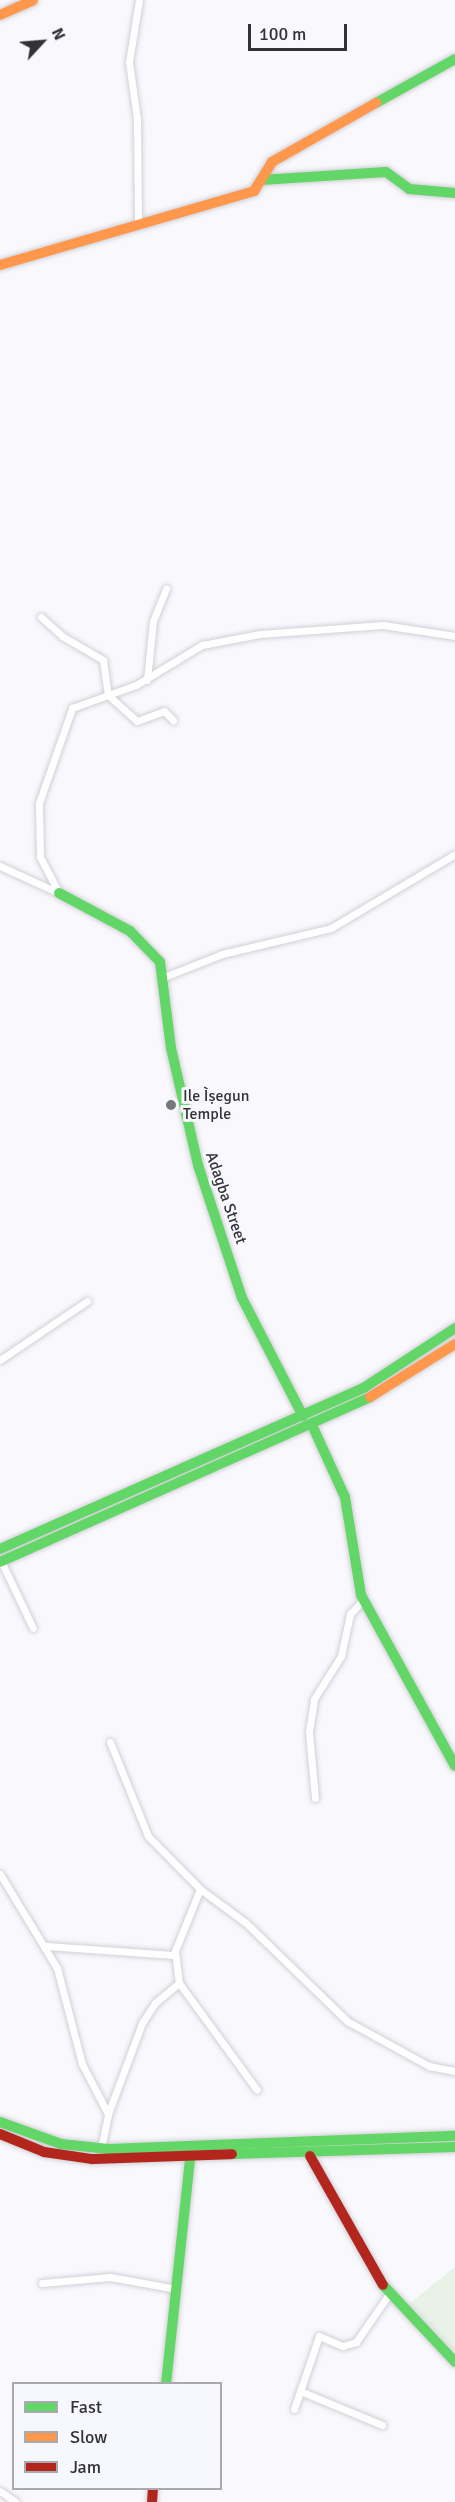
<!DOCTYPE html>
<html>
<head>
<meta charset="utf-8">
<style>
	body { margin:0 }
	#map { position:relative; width:455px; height:2502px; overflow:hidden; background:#f8f8fd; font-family:Signika,sans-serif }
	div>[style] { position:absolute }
	.green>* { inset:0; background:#e8f2e7 }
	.roads { filter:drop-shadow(0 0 2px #d1d1d5) drop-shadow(0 0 2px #d1d1d5) }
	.street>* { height:7px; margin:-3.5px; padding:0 3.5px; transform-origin:3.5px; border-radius:3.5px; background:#fefeff }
	.fast>* { height:10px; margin:-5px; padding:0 5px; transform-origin:5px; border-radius:5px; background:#63d668 }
	.slow>* { height:10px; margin:-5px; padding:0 5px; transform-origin:5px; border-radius:5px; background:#ff974d }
	.jam>* { height:10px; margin:-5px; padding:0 5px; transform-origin:5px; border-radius:5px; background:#b3261e }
	.dots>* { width:16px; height:16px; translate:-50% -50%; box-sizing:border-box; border:3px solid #f7f7fe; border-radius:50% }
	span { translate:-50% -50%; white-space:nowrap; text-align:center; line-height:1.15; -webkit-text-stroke:6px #f7f7fe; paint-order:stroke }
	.poi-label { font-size:16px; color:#333337 }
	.left { translate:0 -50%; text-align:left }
	.street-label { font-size:16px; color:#333337 }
	.legend { position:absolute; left:12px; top:2382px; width:210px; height:108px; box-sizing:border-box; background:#f7f7fe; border:2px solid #a9a9ae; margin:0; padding:8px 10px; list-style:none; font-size:18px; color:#333337 }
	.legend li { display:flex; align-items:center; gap:12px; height:30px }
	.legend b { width:30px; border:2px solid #a9a9ae }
	.north { position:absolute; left:12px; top:12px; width:60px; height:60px; -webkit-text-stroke:4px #f7f7fe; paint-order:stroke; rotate:64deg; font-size:16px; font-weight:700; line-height:24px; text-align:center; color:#333337 }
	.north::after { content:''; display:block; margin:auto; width:21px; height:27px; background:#333337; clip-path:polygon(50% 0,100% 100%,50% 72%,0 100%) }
	.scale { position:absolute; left:248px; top:24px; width:99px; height:27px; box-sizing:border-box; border:3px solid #333337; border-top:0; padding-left:8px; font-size:18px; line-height:21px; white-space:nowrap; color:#333337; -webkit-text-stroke:4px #f7f7fe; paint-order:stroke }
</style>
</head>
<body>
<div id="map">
	<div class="green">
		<div style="clip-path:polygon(455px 2267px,455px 2352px,409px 2304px)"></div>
	</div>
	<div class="roads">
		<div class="street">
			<div style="left:138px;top:220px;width:101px;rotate:-90.6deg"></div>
			<div style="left:137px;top:119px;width:58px;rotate:-98deg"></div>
			<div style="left:129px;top:62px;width:63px;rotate:-80.8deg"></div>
			<div style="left:41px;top:617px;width:28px;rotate:42deg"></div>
			<div style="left:62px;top:636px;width:48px;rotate:30.3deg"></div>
			<div style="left:103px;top:660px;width:35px;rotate:82deg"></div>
			<div style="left:108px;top:695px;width:39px;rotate:42deg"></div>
			<div style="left:137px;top:721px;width:29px;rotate:-20deg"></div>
			<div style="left:164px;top:711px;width:13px;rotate:45deg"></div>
			<div style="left:147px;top:680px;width:59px;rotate:-84.2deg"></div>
			<div style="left:153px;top:621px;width:35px;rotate:-68deg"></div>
			<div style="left:0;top:866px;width:65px;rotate:24.6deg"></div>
			<div style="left:59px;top:893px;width:41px;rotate:-117.8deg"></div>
			<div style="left:40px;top:857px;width:54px;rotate:-91.1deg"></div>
			<div style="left:39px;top:803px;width:101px;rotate:-70.8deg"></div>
			<div style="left:72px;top:708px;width:68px;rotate:-19.8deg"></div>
			<div style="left:136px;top:685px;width:77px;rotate:-31.2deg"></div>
			<div style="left:202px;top:645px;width:59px;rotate:-10.7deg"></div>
			<div style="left:260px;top:634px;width:123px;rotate:-4.2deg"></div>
			<div style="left:383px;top:625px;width:73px;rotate:8.7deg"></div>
			<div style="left:164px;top:977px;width:62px;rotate:-21.6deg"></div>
			<div style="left:222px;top:954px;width:112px;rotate:-13.4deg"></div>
			<div style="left:331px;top:928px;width:144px;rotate:-30.8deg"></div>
			<div style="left:0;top:1360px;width:105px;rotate:-34.1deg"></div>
			<div style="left:1px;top:1561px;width:74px;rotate:64.5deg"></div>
			<div style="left:110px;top:1742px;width:101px;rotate:68deg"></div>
			<div style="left:148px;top:1836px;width:74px;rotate:45.5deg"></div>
			<div style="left:200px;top:1889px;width:57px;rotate:36.5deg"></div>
			<div style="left:246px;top:1923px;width:141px;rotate:44.1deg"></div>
			<div style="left:347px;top:2021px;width:94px;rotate:28.8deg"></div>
			<div style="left:429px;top:2066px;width:26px;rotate:11deg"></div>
			<div style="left:315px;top:1798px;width:66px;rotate:-95.2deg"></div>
			<div style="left:309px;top:1732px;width:33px;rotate:-81deg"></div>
			<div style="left:314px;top:1699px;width:51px;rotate:-57.9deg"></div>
			<div style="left:341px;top:1656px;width:43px;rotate:-77.9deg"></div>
			<div style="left:350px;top:1614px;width:19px;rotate:-47deg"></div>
			<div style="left:0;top:1874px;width:110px;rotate:58.8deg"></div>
			<div style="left:57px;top:1968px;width:99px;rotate:75.4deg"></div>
			<div style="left:82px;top:2064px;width:56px;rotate:62.5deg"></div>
			<div style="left:200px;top:1889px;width:67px;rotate:112deg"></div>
			<div style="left:175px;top:1951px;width:32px;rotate:83deg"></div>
			<div style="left:179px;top:1983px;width:132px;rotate:53.9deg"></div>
			<div style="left:47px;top:1946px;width:127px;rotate:4.1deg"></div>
			<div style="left:101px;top:2148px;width:35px;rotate:-78deg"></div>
			<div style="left:108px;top:2114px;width:97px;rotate:-69.5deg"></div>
			<div style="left:142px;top:2023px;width:24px;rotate:-57deg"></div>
			<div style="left:155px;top:2003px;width:31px;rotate:-40deg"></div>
			<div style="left:42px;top:2283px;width:68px;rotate:-5deg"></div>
			<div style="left:110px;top:2277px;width:68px;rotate:10.2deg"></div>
			<div style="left:300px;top:2391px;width:89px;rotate:22.5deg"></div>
			<div style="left:294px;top:2409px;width:77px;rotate:-71.1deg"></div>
			<div style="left:319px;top:2336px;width:26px;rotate:23deg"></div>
			<div style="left:343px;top:2346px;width:14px;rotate:-17deg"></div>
			<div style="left:356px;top:2342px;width:58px;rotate:-55.5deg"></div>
			<div style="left:0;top:2491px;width:19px;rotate:35deg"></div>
		</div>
		<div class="fast">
			<div style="left:376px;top:103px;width:90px;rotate:-29.1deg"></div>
			<div style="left:261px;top:180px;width:125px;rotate:-3.7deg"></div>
			<div style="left:386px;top:172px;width:29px;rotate:36deg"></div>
			<div style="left:409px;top:189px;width:46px;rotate:5deg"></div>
			<div style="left:59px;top:893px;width:81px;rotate:28.2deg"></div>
			<div style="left:130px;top:931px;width:43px;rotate:45.9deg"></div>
			<div style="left:160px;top:962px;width:87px;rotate:82.7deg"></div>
			<div style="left:171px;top:1048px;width:120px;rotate:77deg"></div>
			<div style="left:198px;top:1165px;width:140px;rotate:71.7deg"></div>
			<div style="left:242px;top:1298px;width:133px;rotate:62.7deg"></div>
			<div style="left:312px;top:1425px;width:79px;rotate:65.4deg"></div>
			<div style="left:345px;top:1497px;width:99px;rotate:80.7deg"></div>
			<div style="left:361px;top:1595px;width:195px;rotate:61.2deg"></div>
			<div style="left:0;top:1549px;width:399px;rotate:-23.9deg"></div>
			<div style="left:365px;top:1387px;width:108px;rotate:-33.2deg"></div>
			<div style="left:0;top:1562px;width:405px;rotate:-24deg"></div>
			<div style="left:0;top:2122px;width:65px;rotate:19.8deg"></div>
			<div style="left:61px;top:2144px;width:48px;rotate:5.9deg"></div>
			<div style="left:109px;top:2149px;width:346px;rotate:-2.2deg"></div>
			<div style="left:232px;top:2154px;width:223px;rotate:-1.8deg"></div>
			<div style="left:383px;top:2285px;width:105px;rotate:46.9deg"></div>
			<div style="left:166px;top:2384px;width:226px;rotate:-83.9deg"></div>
		</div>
		<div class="slow">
			<div style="left:0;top:15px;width:36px;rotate:-24deg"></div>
			<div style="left:0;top:265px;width:265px;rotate:-16.2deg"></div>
			<div style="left:254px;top:191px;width:34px;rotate:-58deg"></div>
			<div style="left:272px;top:162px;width:120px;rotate:-29.6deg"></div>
			<div style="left:370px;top:1397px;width:100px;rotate:-31.9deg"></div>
		</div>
		<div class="jam">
			<div style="left:0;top:2134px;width:48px;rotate:22.2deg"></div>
			<div style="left:44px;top:2152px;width:49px;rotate:8.3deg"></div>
			<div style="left:92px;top:2159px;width:140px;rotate:-2deg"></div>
			<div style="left:310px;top:2156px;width:148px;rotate:60.5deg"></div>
			<div style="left:152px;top:2502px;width:14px;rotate:-86deg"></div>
		</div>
	</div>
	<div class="dots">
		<div style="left:171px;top:1105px;background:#78787c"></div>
	</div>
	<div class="poi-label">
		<span class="left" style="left:183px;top:1105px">Ile Ìṣegun<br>Temple</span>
	</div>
	<div class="street-label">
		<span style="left:226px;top:1198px;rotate:71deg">Adagba Street</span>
	</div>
	<ul class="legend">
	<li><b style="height:8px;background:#63d668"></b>Fast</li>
	<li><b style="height:8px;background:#ff974d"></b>Slow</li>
	<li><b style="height:8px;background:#b3261e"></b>Jam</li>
	</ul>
	<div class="north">N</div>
	<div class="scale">100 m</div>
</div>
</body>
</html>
